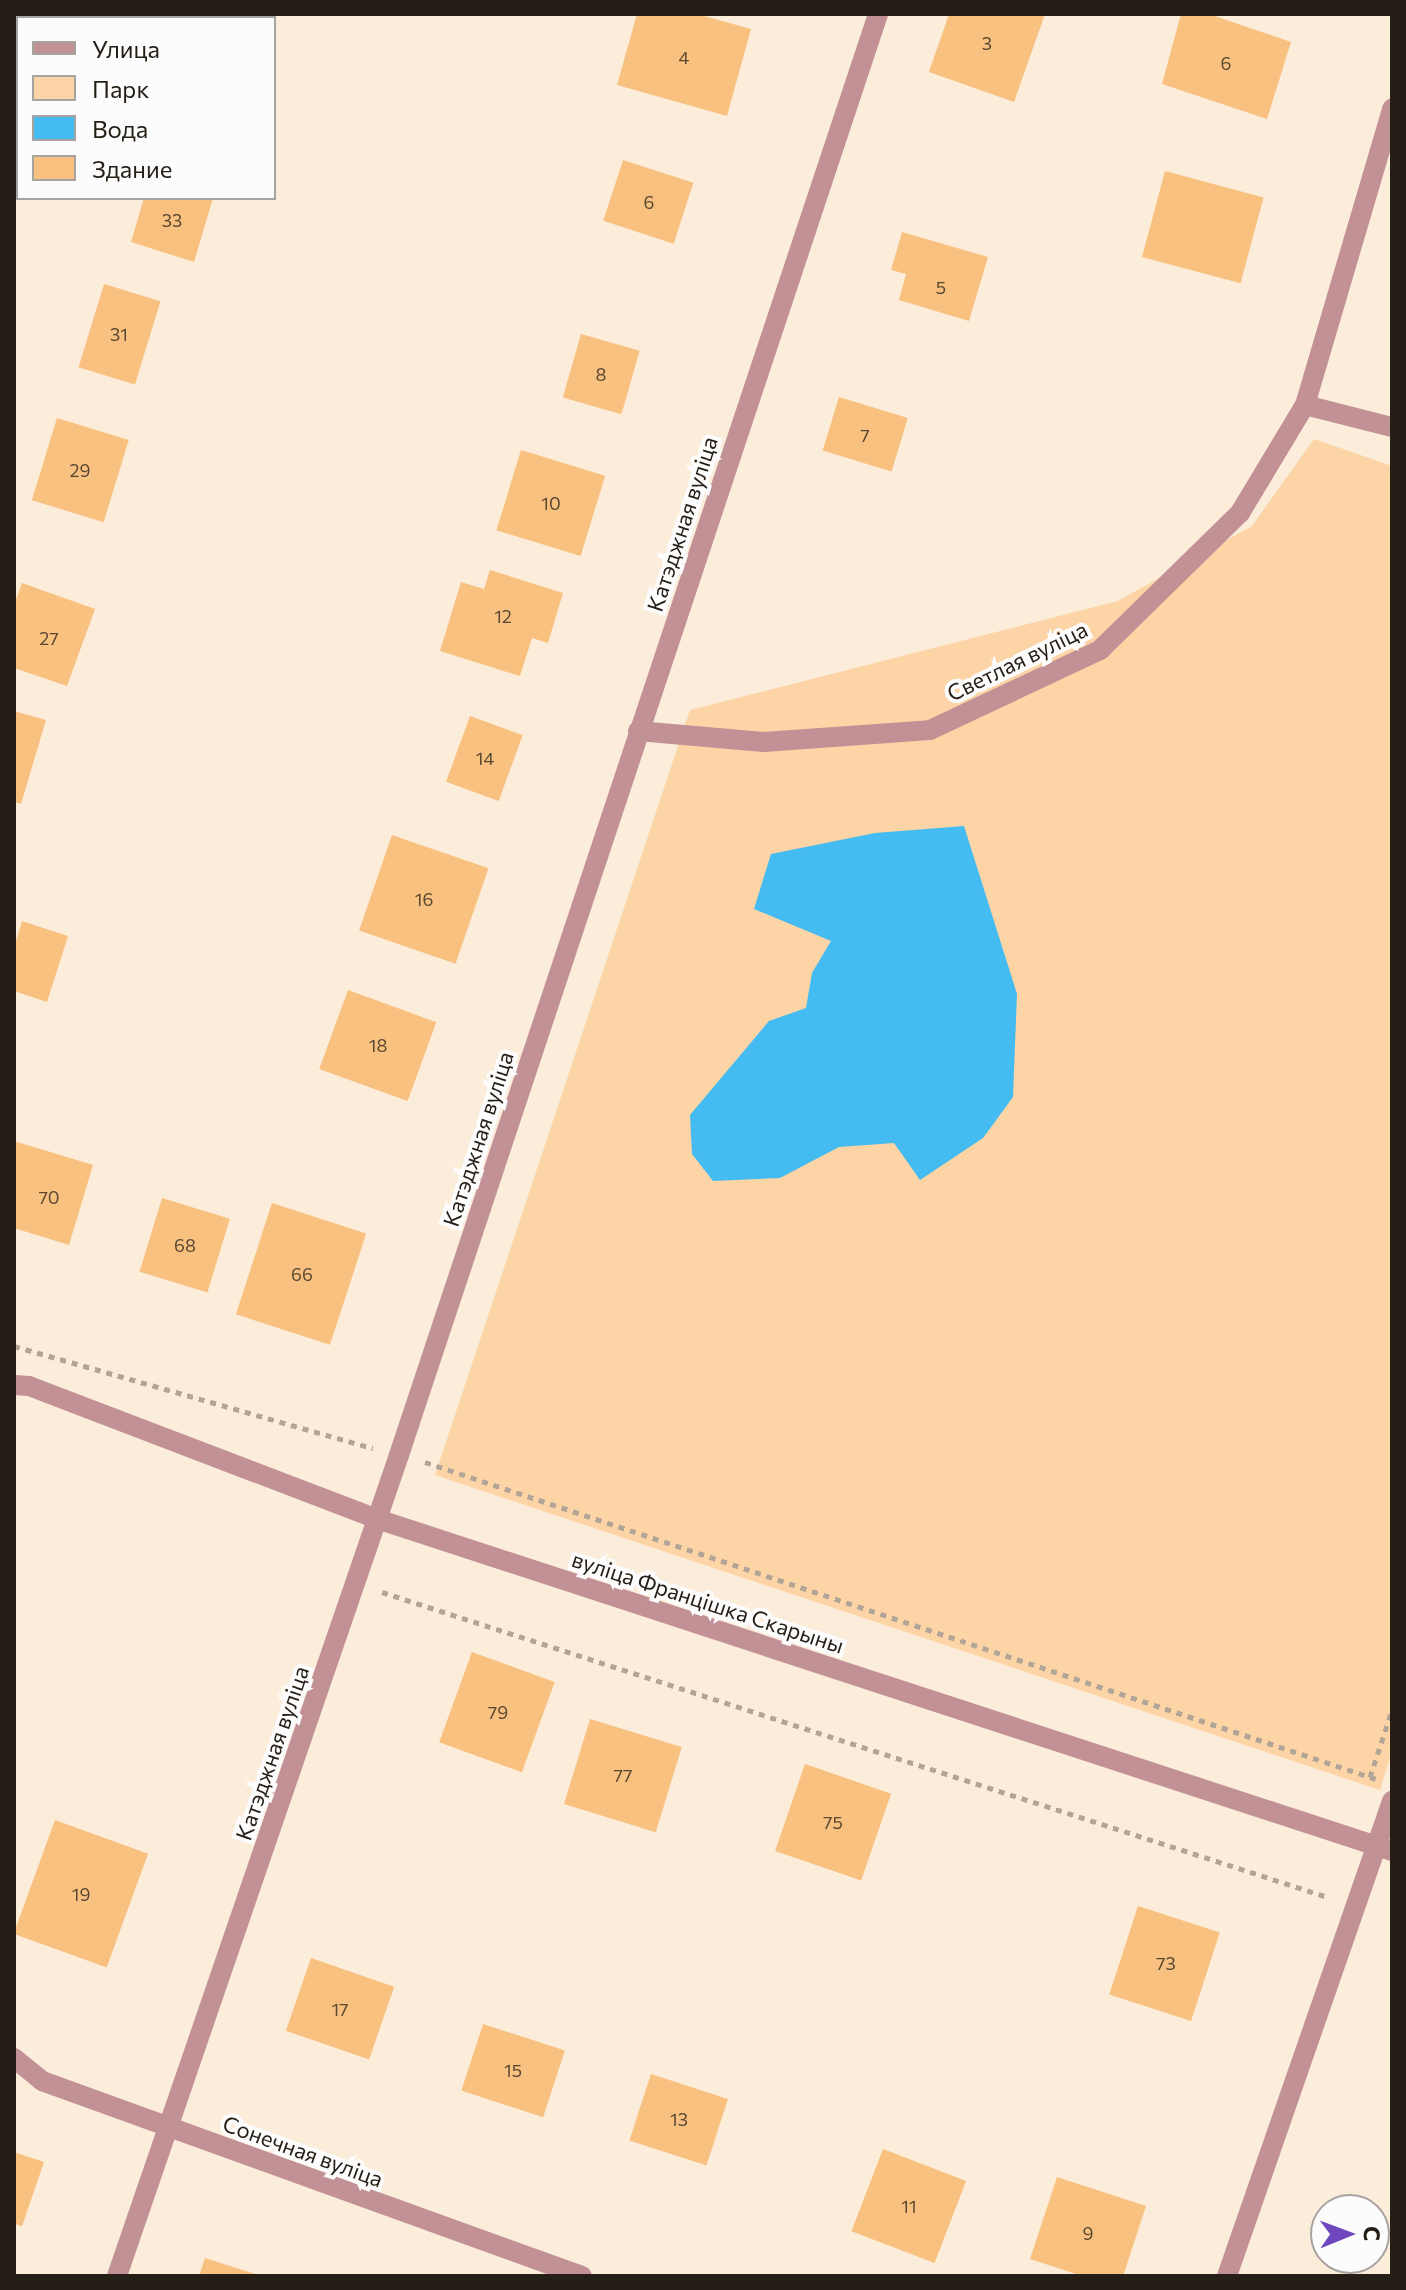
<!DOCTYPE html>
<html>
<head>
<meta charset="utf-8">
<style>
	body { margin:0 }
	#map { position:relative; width:1406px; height:2290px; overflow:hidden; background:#fcecda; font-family:Commissioner,sans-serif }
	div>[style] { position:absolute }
	.green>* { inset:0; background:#fcd4a5 }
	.water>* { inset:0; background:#44bbf1 }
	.building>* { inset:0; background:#f8c180; transform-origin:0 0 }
	.path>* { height:5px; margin-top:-2.5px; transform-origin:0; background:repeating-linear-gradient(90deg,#b2a597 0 6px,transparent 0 12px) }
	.minor>* { height:20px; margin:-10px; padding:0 10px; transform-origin:10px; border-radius:10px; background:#c19196 }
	span { translate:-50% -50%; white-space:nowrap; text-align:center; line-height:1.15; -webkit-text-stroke:8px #fcfcfc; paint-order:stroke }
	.number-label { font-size:18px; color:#5a4730 }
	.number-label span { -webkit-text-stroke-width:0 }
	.street-label { font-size:22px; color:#251e16 }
	.frame { position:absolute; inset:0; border:16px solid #251e16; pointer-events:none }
	.legend { position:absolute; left:16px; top:16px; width:260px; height:184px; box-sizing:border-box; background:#fcfcfc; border:2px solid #a6a3a0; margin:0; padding:10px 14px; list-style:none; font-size:24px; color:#251e16 }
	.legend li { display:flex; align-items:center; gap:16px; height:40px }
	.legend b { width:40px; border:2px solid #a6a3a0 }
	.north { position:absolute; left:1310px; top:2194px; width:80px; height:80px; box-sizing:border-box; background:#fcfcfc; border:2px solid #a6a3a0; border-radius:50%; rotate:89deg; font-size:22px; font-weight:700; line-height:32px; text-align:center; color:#251e16 }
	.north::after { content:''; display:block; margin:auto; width:28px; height:36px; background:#7147c0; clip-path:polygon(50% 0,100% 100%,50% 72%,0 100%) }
</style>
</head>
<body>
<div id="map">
	<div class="green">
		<div style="clip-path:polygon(1314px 439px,1392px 466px,1392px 1751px,1380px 1790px,435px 1475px,690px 710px,1118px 601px,1252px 526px)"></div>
	</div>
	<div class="water">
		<div style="clip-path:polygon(964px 826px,1017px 994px,1013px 1097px,983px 1138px,920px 1180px,894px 1143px,839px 1147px,780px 1178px,713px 1181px,692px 1154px,690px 1115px,769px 1021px,806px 1008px,812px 973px,831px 941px,754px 909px,771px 854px,875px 833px)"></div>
	</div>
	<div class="building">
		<div style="clip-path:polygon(637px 14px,697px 14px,751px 29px,727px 116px,617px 85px)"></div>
		<div style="clip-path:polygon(949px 14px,1045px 14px,1014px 102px,929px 72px)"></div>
		<div style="clip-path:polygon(1181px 14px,1209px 14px,1291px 42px,1267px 119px,1162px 84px)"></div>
		<div style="left:623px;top:160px;width:74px;height:64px;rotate:18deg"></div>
		<div style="left:1165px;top:171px;width:102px;height:89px;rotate:15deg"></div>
		<div style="clip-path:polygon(144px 198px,213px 198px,194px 262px,131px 242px)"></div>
		<div style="clip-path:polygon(902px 232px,988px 257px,969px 321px,899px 300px,906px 274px,891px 270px)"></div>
		<div style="left:104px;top:284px;width:59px;height:87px;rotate:17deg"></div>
		<div style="left:581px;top:334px;width:61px;height:66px;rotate:16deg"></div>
		<div style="left:839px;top:397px;width:72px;height:56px;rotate:17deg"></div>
		<div style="left:57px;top:418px;width:75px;height:86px;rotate:17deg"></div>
		<div style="left:521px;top:450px;width:88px;height:84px;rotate:17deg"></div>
		<div style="clip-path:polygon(490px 570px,563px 593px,548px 643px,532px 638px,520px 676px,440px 651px,461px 582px,484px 589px)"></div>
		<div style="clip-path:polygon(22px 583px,95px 609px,67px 686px,14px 668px,14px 605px)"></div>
		<div style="clip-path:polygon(14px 711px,46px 720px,21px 804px,14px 802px)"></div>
		<div style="left:470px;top:716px;width:56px;height:70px;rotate:20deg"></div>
		<div style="left:392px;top:835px;width:102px;height:101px;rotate:19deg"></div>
		<div style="clip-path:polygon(22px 921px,68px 936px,47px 1002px,14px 991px,14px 947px)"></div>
		<div style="left:348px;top:990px;width:94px;height:84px;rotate:20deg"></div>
		<div style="clip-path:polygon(14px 1141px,93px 1165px,69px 1245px,14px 1228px)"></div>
		<div style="left:162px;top:1198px;width:71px;height:77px;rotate:17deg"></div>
		<div style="left:272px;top:1203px;width:99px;height:117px;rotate:18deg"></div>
		<div style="left:472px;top:1652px;width:88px;height:96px;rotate:20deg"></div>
		<div style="left:590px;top:1719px;width:96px;height:89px;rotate:17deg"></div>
		<div style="left:805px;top:1764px;width:91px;height:92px;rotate:19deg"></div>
		<div style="left:55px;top:1820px;width:99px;height:121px;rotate:20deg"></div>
		<div style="left:1138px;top:1906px;width:86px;height:93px;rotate:18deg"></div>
		<div style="left:311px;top:1958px;width:88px;height:77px;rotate:19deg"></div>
		<div style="left:483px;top:2024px;width:86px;height:70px;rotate:18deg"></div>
		<div style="left:651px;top:2074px;width:81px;height:70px;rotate:18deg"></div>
		<div style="left:883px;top:2149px;width:89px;height:88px;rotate:21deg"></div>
		<div style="clip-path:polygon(14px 2152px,44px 2162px,22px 2226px,14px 2224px)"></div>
		<div style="clip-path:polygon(1057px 2177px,1146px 2206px,1123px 2276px,1082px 2276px,1030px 2259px)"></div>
		<div style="clip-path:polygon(205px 2258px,258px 2275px,258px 2276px,199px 2276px)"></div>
	</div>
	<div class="path">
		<div style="left:14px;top:1346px;width:373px;rotate:15.9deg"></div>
		<div style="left:425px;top:1462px;width:1002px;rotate:18.43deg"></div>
		<div style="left:382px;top:1592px;width:994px;rotate:17.87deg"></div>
		<div style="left:1370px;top:1777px;width:71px;rotate:-71.8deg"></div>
	</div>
	<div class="minor">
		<div style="left:55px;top:18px;width:4px;rotate:-76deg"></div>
		<div style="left:14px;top:173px;width:16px;rotate:-75deg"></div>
		<div style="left:1305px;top:405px;width:90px;rotate:14.2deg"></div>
		<div style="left:638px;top:731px;width:126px;rotate:5deg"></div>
		<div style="left:764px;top:742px;width:166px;rotate:-4.1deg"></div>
		<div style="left:930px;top:730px;width:188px;rotate:-25.2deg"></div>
		<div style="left:1100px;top:650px;width:196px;rotate:-44.4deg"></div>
		<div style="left:1240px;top:513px;width:126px;rotate:-59deg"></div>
		<div style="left:1305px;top:405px;width:309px;rotate:-73.6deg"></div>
		<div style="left:14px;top:1385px;width:15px;rotate:4deg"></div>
		<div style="left:29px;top:1386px;width:373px;rotate:20.9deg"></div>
		<div style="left:377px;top:1519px;width:1068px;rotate:18.11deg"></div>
		<div style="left:14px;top:2058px;width:36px;rotate:39deg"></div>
		<div style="left:42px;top:2081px;width:574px;rotate:19.86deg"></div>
		<div style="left:117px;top:2276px;width:868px;rotate:-71.04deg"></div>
		<div style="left:399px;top:1455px;width:1519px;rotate:-71.61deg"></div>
		<div style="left:1227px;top:2276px;width:503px;rotate:-70.84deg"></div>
	</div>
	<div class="number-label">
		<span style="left:987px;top:43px">3</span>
		<span style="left:684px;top:57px">4</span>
		<span style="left:1226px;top:63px">6</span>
		<span style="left:649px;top:202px">6</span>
		<span style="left:172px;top:220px">33</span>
		<span style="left:941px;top:287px">5</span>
		<span style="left:119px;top:334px">31</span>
		<span style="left:601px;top:374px">8</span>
		<span style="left:865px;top:435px">7</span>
		<span style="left:80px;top:470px">29</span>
		<span style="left:551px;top:503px">10</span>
		<span style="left:503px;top:616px">12</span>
		<span style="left:49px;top:638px">27</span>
		<span style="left:485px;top:758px">14</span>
		<span style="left:424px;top:899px">16</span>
		<span style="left:378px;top:1045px">18</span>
		<span style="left:49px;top:1197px">70</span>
		<span style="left:185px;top:1245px">68</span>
		<span style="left:302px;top:1274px">66</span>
		<span style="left:498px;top:1712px">79</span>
		<span style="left:623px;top:1775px">77</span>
		<span style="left:833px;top:1822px">75</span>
		<span style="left:81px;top:1894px">19</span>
		<span style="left:1166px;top:1963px">73</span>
		<span style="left:340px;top:2009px">17</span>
		<span style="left:513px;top:2070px">15</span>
		<span style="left:679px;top:2119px">13</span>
		<span style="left:909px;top:2206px">11</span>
		<span style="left:1088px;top:2233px">9</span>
	</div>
	<div class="street-label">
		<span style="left:682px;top:524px;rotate:-72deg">Катэджная вуліца</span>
		<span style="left:1017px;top:661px;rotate:-26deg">Светлая вуліца</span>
		<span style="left:478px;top:1139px;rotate:-72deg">Катэджная вуліца</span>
		<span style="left:708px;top:1602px;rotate:18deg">вуліца Францішка Скарыны</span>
		<span style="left:272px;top:1753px;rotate:-71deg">Катэджная вуліца</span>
		<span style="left:303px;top:2151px;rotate:20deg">Сонечная вуліца</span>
	</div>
	<div class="frame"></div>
	<ul class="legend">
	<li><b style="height:10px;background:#c19196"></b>Улица</li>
	<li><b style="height:22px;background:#fcd4a5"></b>Парк</li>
	<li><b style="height:22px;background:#44bbf1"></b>Вода</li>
	<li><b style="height:22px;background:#f8c180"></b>Здание</li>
	</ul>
	<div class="north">С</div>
</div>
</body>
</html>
